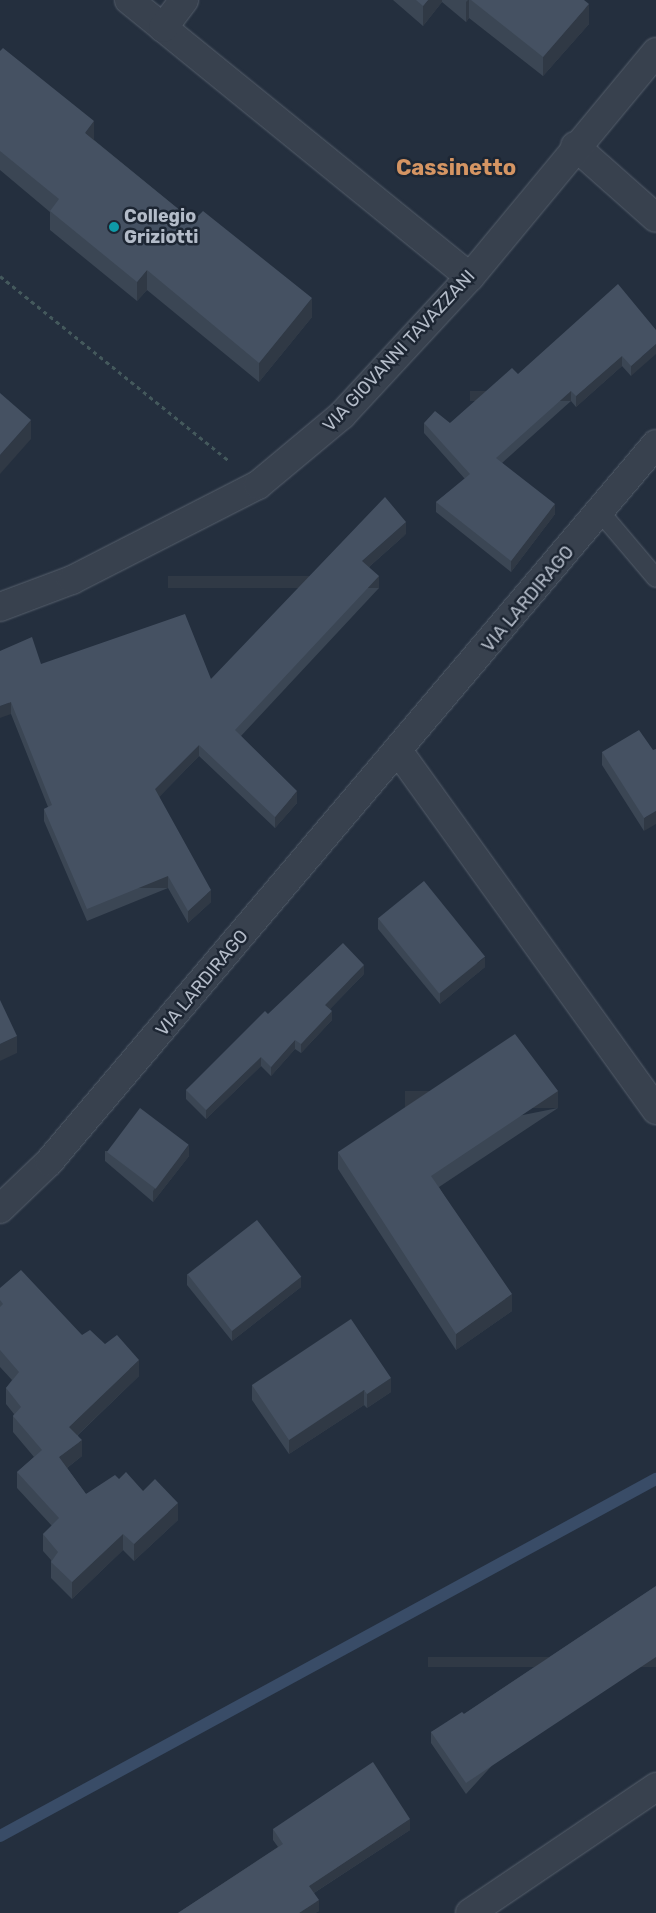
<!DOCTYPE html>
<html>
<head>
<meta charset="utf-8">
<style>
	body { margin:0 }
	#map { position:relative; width:656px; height:1913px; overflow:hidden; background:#242f3e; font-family:Rubik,sans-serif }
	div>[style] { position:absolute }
	.stream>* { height:12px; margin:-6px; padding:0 6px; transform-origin:6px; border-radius:6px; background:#394c67 }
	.path>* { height:3px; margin-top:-1.5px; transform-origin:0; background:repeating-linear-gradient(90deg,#44595c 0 4px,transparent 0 8px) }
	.roads { filter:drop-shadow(0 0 1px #565f6c) drop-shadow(0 0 1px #565f6c) }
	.service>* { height:18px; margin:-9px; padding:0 9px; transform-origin:9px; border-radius:9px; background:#38414e }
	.minor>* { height:28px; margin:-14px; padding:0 14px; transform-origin:14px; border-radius:14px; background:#38414e }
	.wall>* { inset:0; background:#3b4654 }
	.shaded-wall>* { inset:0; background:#303945; transform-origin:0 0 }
	.building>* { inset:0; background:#455162; transform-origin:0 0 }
	.dots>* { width:14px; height:14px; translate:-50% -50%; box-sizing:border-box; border:2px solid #1d2633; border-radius:50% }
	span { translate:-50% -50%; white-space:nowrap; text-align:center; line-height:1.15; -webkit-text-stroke:5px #1d2633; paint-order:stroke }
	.poi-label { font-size:18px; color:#b4bcc9; font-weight:700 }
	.left { translate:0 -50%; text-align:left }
	.street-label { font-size:18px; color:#b4bcc9 }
	.district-label { font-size:22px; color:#d59563; font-weight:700 }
</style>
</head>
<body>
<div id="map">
	<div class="stream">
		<div style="left:0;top:1836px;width:747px;rotate:-28.56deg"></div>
	</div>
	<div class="path">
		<div style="left:0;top:276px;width:294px;rotate:38.9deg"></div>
	</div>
	<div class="roads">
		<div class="service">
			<div style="left:601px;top:513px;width:85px;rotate:49.8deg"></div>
		</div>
		<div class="minor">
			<div style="left:129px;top:0;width:439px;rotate:39.1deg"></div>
			<div style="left:163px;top:28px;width:35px;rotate:-53deg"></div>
			<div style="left:575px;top:146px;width:108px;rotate:41.6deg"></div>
			<div style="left:0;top:607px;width:77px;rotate:-20.6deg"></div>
			<div style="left:72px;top:580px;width:209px;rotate:-27.1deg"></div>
			<div style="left:258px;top:485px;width:109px;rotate:-39.8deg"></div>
			<div style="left:342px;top:415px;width:188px;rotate:-47.2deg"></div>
			<div style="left:470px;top:277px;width:292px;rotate:-50.4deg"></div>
			<div style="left:399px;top:752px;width:441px;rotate:54.3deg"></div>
			<div style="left:0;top:1209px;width:68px;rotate:-43.8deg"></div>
			<div style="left:49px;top:1162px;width:940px;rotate:-49.79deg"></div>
			<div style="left:470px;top:1913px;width:225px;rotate:-34.1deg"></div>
		</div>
	</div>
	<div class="wall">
		<div style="clip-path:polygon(393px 0,584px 0,589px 24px,543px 76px,469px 18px,466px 22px,442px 2px,423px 26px)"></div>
		<div style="clip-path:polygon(0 51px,94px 140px,193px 221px,312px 317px,259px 382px,147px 290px,137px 301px,50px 230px,50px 212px,0 170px)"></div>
		<div style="clip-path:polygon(656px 330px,631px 376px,622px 366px,576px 407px,571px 401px,502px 463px,555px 514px,511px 572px,436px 512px,436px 502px,465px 479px,424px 433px,424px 423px,450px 423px,518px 374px)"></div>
		<div style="clip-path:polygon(406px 534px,369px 567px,379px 588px,241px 736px,297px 803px,275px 828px,199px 756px,159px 797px,211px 902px,188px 923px,168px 888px,87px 921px,44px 821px,44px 809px,48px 807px,11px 714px,0 651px,41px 664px,211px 679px)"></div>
		<div style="clip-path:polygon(653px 750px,644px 831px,602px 765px,602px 752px)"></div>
		<div style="clip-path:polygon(378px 918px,485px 967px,440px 1004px,378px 929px)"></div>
		<div style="clip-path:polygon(364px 974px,330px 1009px,332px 1020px,301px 1053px,295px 1049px,271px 1076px,261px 1066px,206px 1119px,186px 1099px,186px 1090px,268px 1014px)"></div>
		<div style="clip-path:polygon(558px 1108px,439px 1187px,512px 1311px,456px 1350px,338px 1169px,338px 1152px)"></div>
		<div style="clip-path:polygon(105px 1151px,189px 1156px,153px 1202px,105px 1161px)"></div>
		<div style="clip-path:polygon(187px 1274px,301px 1287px,232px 1341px,187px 1285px)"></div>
		<div style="clip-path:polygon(0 1288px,82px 1335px,139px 1376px,78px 1435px,82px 1456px,67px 1468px,86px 1494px,119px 1479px,143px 1491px,178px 1520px,134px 1561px,123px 1550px,72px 1599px,51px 1578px,51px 1560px,43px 1551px,43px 1534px,52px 1526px,17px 1488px,17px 1472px,34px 1457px,13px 1432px,13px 1416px,14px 1414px,6px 1404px,6px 1388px,12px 1380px,0 1367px)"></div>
		<div style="clip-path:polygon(252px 1385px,391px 1392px,367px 1408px,364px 1405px,289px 1454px,252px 1400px)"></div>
		<div style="clip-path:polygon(656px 1586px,466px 1794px,431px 1743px,431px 1732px,464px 1714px)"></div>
		<div style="clip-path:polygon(273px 1829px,410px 1830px,314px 1893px,319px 1911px,315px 1913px,178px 1913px,278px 1847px,273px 1840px)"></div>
	</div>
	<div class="shaded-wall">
		<div style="clip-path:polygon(428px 0,442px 0,442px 2px,423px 26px,423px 6px)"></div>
		<div style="clip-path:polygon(468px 0,469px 0,469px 18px,466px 22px,466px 2px)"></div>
		<div style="clip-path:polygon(589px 4px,589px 24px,543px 76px,543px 57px)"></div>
		<div style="clip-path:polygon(94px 121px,94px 141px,85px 133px)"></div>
		<div style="clip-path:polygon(147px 270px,147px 290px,137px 301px,137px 282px)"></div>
		<div style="clip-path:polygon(312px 298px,312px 317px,259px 382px,259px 363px)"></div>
		<div style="clip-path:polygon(656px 344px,656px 354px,631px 376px,631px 366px)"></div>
		<div style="clip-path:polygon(622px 356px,622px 366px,576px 407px,576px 396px)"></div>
		<div style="left:571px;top:391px;width:10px;height:101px;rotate:90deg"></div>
		<div style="clip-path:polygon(31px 420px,31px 439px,0 474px,0 455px)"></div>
		<div style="clip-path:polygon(555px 504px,555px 514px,511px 572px,511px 561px)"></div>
		<div style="clip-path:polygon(406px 522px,406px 534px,362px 573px,362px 561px)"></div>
		<div style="left:379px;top:576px;width:12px;height:211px;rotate:90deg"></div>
		<div style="clip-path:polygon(11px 702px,11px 714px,0 718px,0 706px)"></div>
		<div style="clip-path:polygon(199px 745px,199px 756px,155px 801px,155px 789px)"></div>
		<div style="clip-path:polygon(297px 791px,297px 803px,275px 828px,275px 817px)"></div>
		<div style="clip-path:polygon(656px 811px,656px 824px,644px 831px,644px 818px)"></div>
		<div style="left:168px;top:876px;width:12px;height:87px;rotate:90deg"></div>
		<div style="clip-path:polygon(211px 890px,211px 902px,188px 923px,188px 911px)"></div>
		<div style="clip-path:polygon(485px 957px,485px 967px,440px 1004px,440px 993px)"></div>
		<div style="clip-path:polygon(364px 965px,364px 974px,325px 1014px,325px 1005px)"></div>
		<div style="clip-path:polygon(332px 1011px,332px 1020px,301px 1053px,301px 1044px)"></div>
		<div style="clip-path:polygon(17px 1036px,17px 1053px,0 1061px,0 1044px)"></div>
		<div style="clip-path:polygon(295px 1040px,295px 1049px,271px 1076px,271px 1067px)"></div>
		<div style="clip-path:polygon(261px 1057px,261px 1066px,206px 1119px,206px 1110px)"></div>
		<div style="left:558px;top:1091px;width:17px;height:153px;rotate:90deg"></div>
		<div style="clip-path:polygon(189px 1145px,189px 1156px,153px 1202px,153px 1191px)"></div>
		<div style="clip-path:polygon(301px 1277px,301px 1287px,232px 1341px,232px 1330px)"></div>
		<div style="clip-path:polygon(512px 1294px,512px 1311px,456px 1350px,456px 1334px)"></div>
		<div style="clip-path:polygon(139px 1360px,139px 1376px,69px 1443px,69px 1427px)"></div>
		<div style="clip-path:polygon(391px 1378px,391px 1392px,367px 1408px,367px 1394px)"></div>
		<div style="clip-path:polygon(364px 1390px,364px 1405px,289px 1454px,289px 1440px)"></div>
		<div style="clip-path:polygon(82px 1440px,82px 1456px,59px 1474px,59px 1457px)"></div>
		<div style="clip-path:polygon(178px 1503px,178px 1520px,134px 1561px,134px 1544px)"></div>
		<div style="clip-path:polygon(123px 1534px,123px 1550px,72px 1599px,72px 1582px)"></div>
		<div style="left:656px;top:1657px;width:10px;height:228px;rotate:90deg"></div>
		<div style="clip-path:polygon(410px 1819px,410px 1830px,309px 1896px,309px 1886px)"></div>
		<div style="clip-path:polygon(319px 1900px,319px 1911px,315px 1913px,299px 1913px)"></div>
	</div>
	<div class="building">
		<div style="clip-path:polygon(416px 0,428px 0,423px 6px)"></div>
		<div style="clip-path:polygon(471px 0,584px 0,589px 4px,543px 57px)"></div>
		<div style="clip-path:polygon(3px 48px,94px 121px,85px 133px,193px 221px,203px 211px,312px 298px,259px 363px,147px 270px,137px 282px,50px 211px,59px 199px,0 151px,0 51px)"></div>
		<div style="clip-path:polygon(618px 284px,656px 330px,656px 344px,631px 366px,622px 356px,576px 396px,571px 391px,496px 458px,555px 504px,511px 561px,436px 502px,470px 474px,424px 423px,435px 411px,450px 423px,512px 368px,518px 374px)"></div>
		<div style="clip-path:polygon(0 393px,31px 420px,0 455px)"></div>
		<div style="clip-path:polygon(385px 497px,406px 522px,362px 561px,379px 576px,235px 730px,297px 791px,275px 817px,199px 745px,155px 789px,211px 890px,188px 911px,168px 876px,87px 909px,44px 809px,52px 805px,11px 702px,0 706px,0 651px,32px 637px,41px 664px,185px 614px,211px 679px)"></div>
		<div style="clip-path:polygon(639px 730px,653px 750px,656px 749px,656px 811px,644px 818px,602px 752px)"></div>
		<div style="left:424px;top:881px;width:97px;height:59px;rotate:51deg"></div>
		<div style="clip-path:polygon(343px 943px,364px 965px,325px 1005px,332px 1011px,301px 1044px,295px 1040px,271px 1067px,261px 1057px,206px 1110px,186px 1090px,265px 1011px,268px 1014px)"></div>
		<div style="clip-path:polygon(0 1000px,17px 1036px,0 1044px)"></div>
		<div style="clip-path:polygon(515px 1034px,558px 1091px,431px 1176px,512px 1294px,456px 1334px,338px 1152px)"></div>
		<div style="left:140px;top:1108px;width:61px;height:55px;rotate:37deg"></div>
		<div style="left:257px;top:1220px;width:72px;height:88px;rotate:52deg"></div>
		<div style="clip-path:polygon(21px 1270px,82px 1335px,90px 1330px,105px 1344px,117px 1335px,139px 1360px,69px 1427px,82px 1440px,59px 1457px,86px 1494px,115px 1475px,119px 1479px,126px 1472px,143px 1491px,155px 1479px,178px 1503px,134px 1544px,123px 1534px,72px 1582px,51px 1562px,58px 1552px,43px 1534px,59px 1518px,17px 1472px,42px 1450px,13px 1416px,21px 1407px,6px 1388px,19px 1372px,0 1350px,0 1307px,3px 1304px,0 1300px,0 1288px)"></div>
		<div style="clip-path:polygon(351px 1319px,391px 1378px,367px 1394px,364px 1390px,289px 1440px,252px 1385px)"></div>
		<div style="clip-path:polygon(656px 1586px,656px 1657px,466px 1783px,431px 1732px,462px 1712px,464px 1714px)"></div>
		<div style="clip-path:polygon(373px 1762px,410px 1819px,309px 1886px,319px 1900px,299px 1913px,178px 1913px,283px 1844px,273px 1829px)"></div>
	</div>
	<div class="dots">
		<div style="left:114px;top:227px;background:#0f9aa8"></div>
	</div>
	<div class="poi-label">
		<span class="left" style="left:124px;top:227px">Collegio<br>Griziotti</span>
	</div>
	<div class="street-label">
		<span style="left:399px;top:351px;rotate:-47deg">VIA GIOVANNI TAVAZZANI</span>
		<span style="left:528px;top:599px;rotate:-50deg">VIA LARDIRAGO</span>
		<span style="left:202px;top:983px;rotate:-50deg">VIA LARDIRAGO</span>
	</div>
	<div class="district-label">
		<span style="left:456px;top:168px">Cassinetto</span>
	</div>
</div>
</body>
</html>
